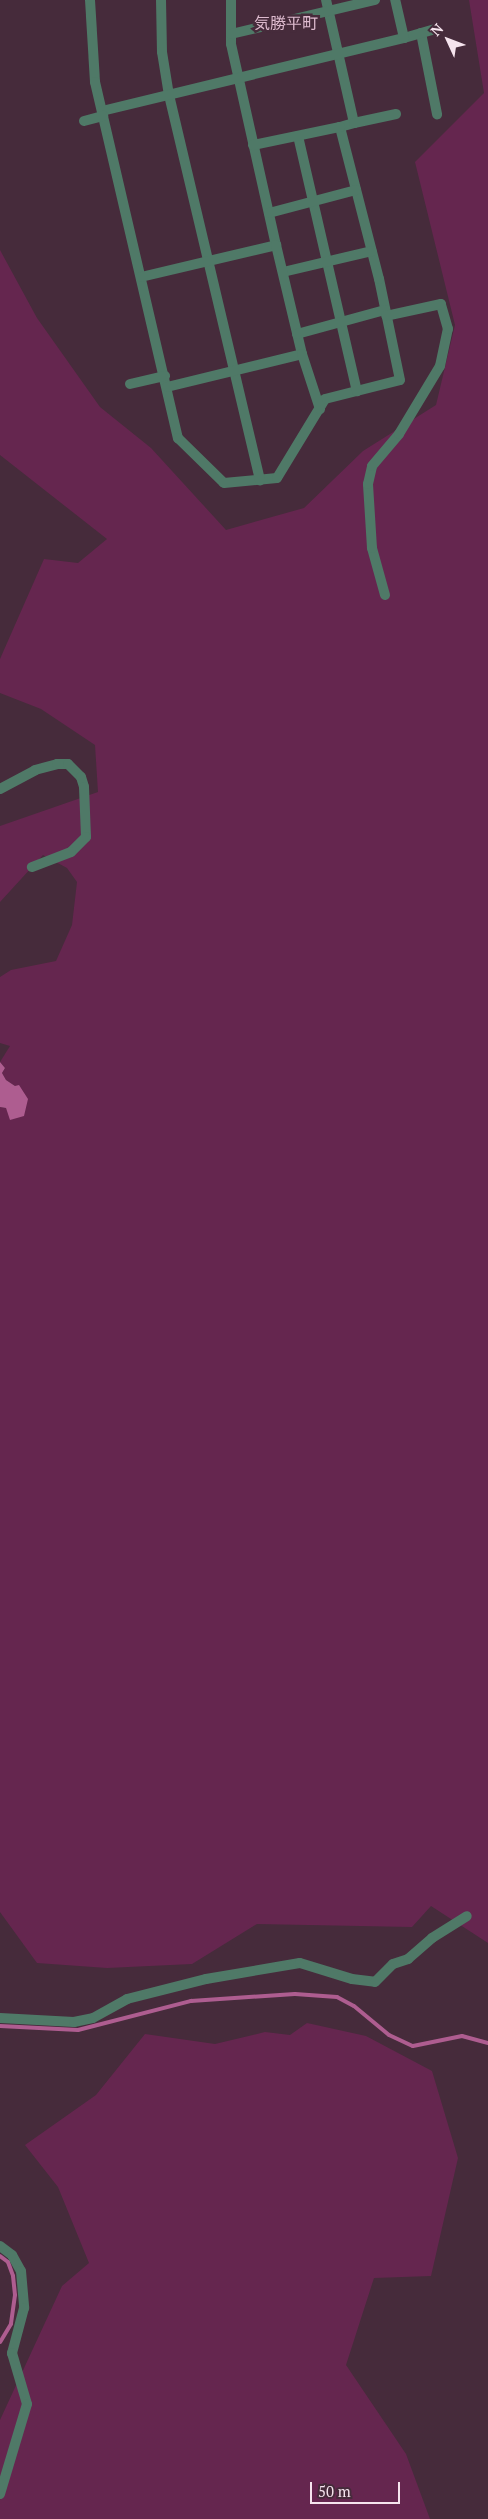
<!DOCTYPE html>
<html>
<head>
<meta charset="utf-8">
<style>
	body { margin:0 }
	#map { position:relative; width:488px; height:2519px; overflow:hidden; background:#462b3b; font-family:"PT Serif","Noto Sans JP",serif }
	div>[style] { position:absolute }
	.green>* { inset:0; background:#65264f }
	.water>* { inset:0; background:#ae5d90 }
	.stream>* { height:4px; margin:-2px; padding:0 2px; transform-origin:2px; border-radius:2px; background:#ae5d90 }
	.minor>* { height:10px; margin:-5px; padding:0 5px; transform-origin:5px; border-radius:5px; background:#4f7967 }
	span { translate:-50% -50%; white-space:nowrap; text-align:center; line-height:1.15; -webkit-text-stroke:5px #462b3b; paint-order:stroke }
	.quarter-label { font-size:16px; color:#ddbace }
	.north { position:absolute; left:423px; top:15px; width:50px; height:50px; -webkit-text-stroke:4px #462b3b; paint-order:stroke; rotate:313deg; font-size:14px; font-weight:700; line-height:20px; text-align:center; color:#f6e4ee }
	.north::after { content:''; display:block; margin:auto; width:18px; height:22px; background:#f6e4ee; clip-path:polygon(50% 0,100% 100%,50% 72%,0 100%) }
	.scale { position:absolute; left:310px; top:2482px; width:90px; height:22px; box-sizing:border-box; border:2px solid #f6e4ee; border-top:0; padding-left:6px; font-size:15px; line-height:18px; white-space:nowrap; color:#f6e4ee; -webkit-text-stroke:4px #462b3b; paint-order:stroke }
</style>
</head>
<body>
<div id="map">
	<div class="green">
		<div style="clip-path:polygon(469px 0,488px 0,488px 1943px,431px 1906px,412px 1927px,257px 1924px,192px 1964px,107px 1968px,37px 1963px,0 1912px,0 1107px,6px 1108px,11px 1120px,15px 1086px,6px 1080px,2px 1073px,5px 1068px,0 1062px,10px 1046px,0 1043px,0 977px,11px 970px,56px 961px,72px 925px,77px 882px,67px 868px,43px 855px,0 902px,0 826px,98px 792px,95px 745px,41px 709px,0 693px,0 659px,44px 559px,78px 563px,107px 539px,0 455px,0 250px,37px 318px,100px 407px,151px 448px,226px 530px,304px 508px,363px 451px,436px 405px,455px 325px,415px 162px,484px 93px)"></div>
		<div style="clip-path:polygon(307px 2023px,366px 2036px,432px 2071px,458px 2158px,431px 2276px,374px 2278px,346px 2365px,406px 2454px,430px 2519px,0 2519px,0 2420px,62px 2286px,89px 2263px,58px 2187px,25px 2145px,96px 2095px,145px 2034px,215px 2044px,265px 2032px,290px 2035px)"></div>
	</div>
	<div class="water">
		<div style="clip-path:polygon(0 1062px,5px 1068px,2px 1073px,6px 1080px,15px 1086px,19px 1085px,28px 1099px,24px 1116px,10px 1120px,6px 1108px,0 1107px)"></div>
	</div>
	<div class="stream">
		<div style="left:0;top:2026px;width:78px;rotate:2.9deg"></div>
		<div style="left:78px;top:2030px;width:117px;rotate:-14.4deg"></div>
		<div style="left:191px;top:2001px;width:104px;rotate:-3.9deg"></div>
		<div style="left:295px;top:1994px;width:42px;rotate:4.1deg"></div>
		<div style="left:337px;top:1997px;width:19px;rotate:28deg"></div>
		<div style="left:354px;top:2006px;width:45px;rotate:39.6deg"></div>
		<div style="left:389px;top:2035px;width:26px;rotate:25deg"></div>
		<div style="left:413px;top:2046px;width:50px;rotate:-11.5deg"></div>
		<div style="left:462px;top:2036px;width:27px;rotate:15deg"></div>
		<div style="left:0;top:2256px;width:10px;rotate:37deg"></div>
		<div style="left:8px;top:2262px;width:15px;rotate:70deg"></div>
		<div style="left:13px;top:2276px;width:19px;rotate:84deg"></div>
		<div style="left:15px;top:2295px;width:29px;rotate:98deg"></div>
		<div style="left:11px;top:2324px;width:21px;rotate:121deg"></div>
	</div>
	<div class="minor">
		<div style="left:90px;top:0;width:82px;rotate:86.5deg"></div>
		<div style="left:95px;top:82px;width:366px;rotate:76.9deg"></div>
		<div style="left:178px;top:438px;width:64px;rotate:44.4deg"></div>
		<div style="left:224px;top:483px;width:53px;rotate:-5.4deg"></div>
		<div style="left:277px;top:478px;width:92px;rotate:-58.7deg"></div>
		<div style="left:325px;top:399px;width:77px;rotate:-14.2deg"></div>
		<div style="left:400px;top:380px;width:103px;rotate:-101.7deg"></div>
		<div style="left:379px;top:279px;width:157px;rotate:-104.4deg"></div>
		<div style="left:340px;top:127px;width:15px;rotate:-16deg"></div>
		<div style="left:354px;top:123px;width:126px;rotate:-102.8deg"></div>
		<div style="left:161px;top:0;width:52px;rotate:88.9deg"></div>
		<div style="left:162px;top:52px;width:44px;rotate:80.8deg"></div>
		<div style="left:169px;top:95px;width:396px;rotate:76.7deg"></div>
		<div style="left:231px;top:0;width:44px;rotate:90deg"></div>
		<div style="left:231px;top:44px;width:206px;rotate:77.4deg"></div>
		<div style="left:421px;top:33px;width:83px;rotate:78.8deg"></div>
		<div style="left:231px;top:34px;width:148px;rotate:-13.3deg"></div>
		<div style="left:404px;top:38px;width:33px;rotate:-16deg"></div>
		<div style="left:102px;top:111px;width:311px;rotate:-13.6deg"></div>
		<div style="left:404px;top:38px;width:39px;rotate:-103deg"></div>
		<div style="left:84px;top:121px;width:20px;rotate:-15deg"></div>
		<div style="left:354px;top:123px;width:43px;rotate:-12.1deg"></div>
		<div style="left:298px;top:136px;width:262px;rotate:77deg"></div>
		<div style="left:253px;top:145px;width:89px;rotate:-11.7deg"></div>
		<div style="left:269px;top:213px;width:90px;rotate:-14.8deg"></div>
		<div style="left:283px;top:272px;width:91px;rotate:-13.3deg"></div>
		<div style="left:141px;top:277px;width:139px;rotate:-13.3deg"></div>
		<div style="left:276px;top:245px;width:112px;rotate:76.6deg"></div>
		<div style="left:297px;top:334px;width:91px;rotate:-15.3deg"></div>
		<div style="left:130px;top:384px;width:36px;rotate:-13deg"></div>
		<div style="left:167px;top:387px;width:139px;rotate:-13.7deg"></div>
		<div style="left:302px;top:354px;width:58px;rotate:71.9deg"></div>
		<div style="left:385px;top:595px;width:49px;rotate:-105.5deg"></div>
		<div style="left:372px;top:548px;width:64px;rotate:-93.6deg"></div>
		<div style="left:368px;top:484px;width:18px;rotate:-77deg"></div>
		<div style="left:372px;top:466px;width:42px;rotate:-49.8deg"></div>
		<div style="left:399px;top:434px;width:79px;rotate:-58.9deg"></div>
		<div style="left:440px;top:366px;width:38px;rotate:-78deg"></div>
		<div style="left:448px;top:329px;width:26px;rotate:-106deg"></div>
		<div style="left:441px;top:304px;width:56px;rotate:167.7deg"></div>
		<div style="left:0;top:789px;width:40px;rotate:-28deg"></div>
		<div style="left:35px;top:770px;width:23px;rotate:-15deg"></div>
		<div style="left:57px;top:764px;width:11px"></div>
		<div style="left:68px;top:764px;width:18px;rotate:45deg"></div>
		<div style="left:81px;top:777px;width:10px;rotate:73deg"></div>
		<div style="left:84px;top:787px;width:50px;rotate:87.7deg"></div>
		<div style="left:86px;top:837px;width:21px;rotate:135deg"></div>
		<div style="left:71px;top:852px;width:42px;rotate:159deg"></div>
		<div style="left:0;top:2018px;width:74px;rotate:3.1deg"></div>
		<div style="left:74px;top:2022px;width:19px;rotate:-12deg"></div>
		<div style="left:93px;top:2018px;width:39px;rotate:-29deg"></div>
		<div style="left:127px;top:1999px;width:81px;rotate:-14.2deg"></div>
		<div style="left:206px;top:1979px;width:95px;rotate:-9.7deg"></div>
		<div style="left:300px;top:1963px;width:54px;rotate:17.1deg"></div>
		<div style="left:352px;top:1979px;width:23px;rotate:7deg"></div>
		<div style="left:375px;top:1982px;width:25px;rotate:-45deg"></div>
		<div style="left:393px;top:1964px;width:16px;rotate:-18deg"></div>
		<div style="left:408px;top:1959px;width:32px;rotate:-41deg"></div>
		<div style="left:432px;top:1938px;width:41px;rotate:-32.2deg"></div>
		<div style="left:0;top:2246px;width:15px;rotate:37deg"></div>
		<div style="left:12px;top:2255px;width:18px;rotate:61deg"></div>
		<div style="left:21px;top:2271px;width:37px;rotate:85deg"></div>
		<div style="left:24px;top:2308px;width:47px;rotate:104.9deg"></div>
		<div style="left:12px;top:2353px;width:53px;rotate:73.6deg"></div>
		<div style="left:27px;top:2404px;width:94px;rotate:106.7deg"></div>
	</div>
	<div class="quarter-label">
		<span style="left:286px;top:23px">気勝平町</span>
	</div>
	<div class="north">N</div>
	<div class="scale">50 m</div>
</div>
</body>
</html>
